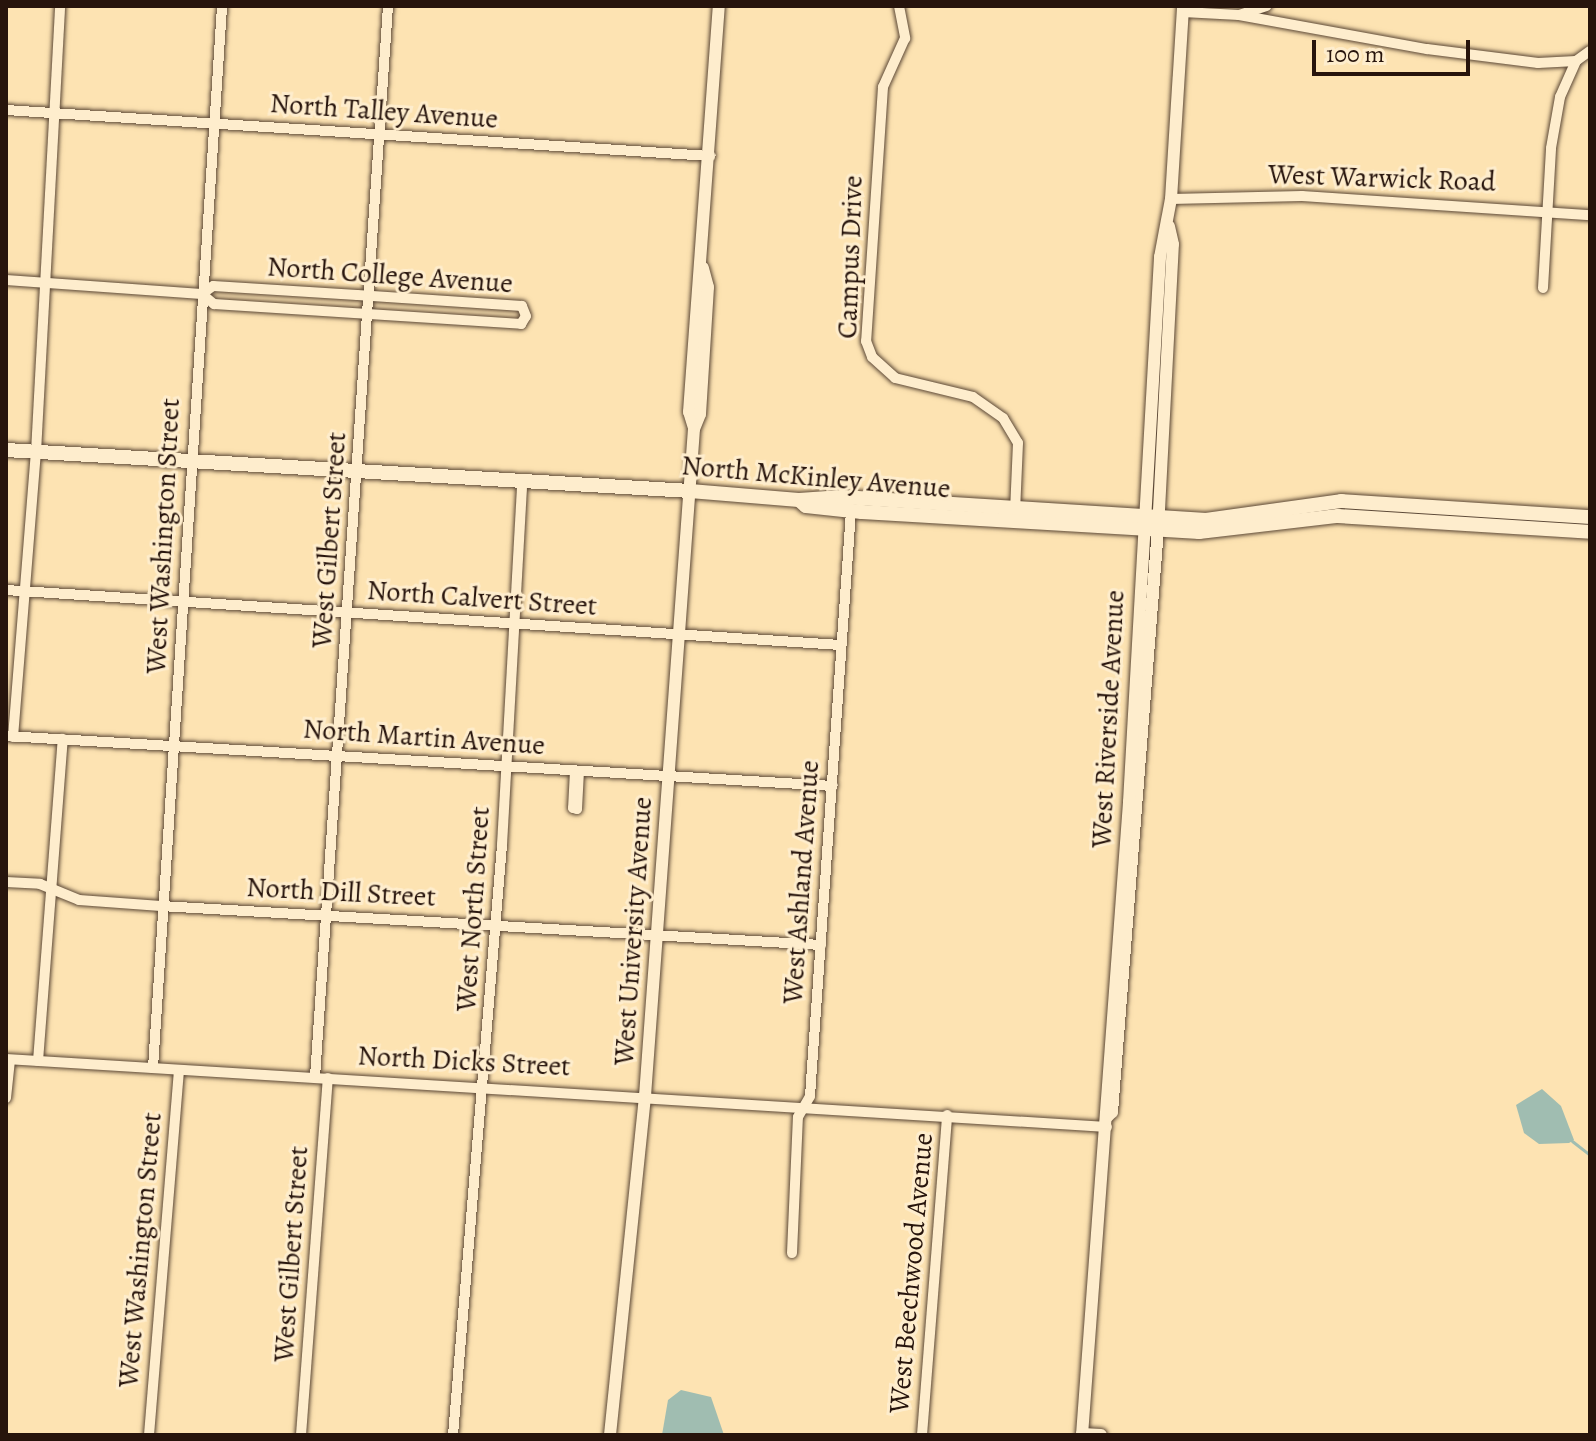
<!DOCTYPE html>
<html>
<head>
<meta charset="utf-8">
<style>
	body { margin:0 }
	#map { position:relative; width:1596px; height:1441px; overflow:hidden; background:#fde3b2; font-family:Alegreya,serif }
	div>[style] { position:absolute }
	.water>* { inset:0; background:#a0bdb1 }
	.stream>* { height:3px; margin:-1.5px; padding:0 1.5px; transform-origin:1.5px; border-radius:1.5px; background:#a0bdb1 }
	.roads { filter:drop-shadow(0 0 2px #5c4836) drop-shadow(0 0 2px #5c4836) }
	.minor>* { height:10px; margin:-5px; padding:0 5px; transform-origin:5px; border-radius:5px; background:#feedcd }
	.tertiary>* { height:12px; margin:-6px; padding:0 6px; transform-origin:6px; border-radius:6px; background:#feedcd }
	.secondary>* { height:14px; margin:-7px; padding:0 7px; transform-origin:7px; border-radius:7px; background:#feedcd }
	span { translate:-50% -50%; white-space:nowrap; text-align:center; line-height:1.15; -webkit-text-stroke:6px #feedcd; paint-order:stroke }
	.street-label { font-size:28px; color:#27140c }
	.frame { position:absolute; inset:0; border:8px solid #27140c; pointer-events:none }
	.scale { position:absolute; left:1312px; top:40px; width:158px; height:36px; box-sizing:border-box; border:4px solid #27140c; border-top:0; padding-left:10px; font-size:24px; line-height:28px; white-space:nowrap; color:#27140c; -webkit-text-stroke:6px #feedcd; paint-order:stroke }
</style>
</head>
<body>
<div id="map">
	<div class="water">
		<div style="clip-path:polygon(1542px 1089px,1561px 1106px,1574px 1140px,1569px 1143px,1539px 1144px,1524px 1133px,1516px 1105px)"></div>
		<div style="clip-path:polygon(681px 1390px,711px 1397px,724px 1435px,662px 1435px,668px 1400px)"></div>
	</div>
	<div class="stream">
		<div style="left:1572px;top:1141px;width:23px;rotate:38deg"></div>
	</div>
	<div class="roads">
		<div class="minor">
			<div style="left:899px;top:6px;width:33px;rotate:79deg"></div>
			<div style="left:905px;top:38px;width:54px;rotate:114.2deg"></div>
			<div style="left:883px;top:87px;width:255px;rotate:93.8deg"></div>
			<div style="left:866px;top:341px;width:17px;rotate:69deg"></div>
			<div style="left:872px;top:357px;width:31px;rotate:42deg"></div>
			<div style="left:895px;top:378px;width:80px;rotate:13.7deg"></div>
			<div style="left:973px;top:397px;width:37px;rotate:35deg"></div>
			<div style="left:1003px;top:418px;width:29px;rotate:59deg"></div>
			<div style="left:1018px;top:443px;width:70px;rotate:92.5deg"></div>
			<div style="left:1183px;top:12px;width:56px;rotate:3.1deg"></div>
			<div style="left:1239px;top:15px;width:191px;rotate:10.3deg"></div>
			<div style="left:1427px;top:49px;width:112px;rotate:7.2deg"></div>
			<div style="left:1538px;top:63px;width:38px;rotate:-3deg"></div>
			<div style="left:1576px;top:61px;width:17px;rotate:-36deg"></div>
			<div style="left:1239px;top:15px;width:29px;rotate:-18deg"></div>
			<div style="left:6px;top:110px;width:706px;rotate:3.74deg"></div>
			<div style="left:1171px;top:199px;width:131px;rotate:-1.3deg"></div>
			<div style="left:1302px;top:196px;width:289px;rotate:3.8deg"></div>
			<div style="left:6px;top:280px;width:196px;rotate:4.1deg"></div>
			<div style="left:202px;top:294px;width:16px;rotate:40deg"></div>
			<div style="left:214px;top:304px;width:308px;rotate:3.7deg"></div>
			<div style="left:521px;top:324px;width:9px;rotate:-58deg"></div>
			<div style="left:526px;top:316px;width:11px;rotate:-112deg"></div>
			<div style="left:522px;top:306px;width:165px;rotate:-176.2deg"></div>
			<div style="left:357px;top:295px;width:144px;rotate:-176.4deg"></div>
			<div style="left:213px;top:286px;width:14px;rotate:144deg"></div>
			<div style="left:1543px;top:288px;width:140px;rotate:-86.7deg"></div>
			<div style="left:1551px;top:148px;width:52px;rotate:-80deg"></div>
			<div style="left:1560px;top:97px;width:39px;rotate:-66deg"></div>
			<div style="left:6px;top:590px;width:836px;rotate:3.77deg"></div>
			<div style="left:6px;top:736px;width:828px;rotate:3.46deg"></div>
			<div style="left:13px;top:737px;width:286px;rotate:-85.4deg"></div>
			<div style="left:36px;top:452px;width:447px;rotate:-86.9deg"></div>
			<div style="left:575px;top:771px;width:37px;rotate:93deg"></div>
			<div style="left:573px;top:808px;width:4px;rotate:14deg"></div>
			<div style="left:577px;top:809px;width:38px;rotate:-87deg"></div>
			<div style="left:6px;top:882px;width:34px;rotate:3deg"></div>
			<div style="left:40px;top:884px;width:42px;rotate:22.3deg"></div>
			<div style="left:79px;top:900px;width:82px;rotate:4.2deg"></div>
			<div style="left:161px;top:906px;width:661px;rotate:3.38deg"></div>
			<div style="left:6px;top:1059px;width:1103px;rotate:3.53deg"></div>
			<div style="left:38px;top:1061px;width:323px;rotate:-85.6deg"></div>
			<div style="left:153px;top:1068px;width:1064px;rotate:-86.28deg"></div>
			<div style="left:315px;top:1077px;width:1073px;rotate:-86.1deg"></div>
			<div style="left:6px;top:1098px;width:38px;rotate:-84deg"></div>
			<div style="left:792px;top:1253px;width:136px;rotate:-87.5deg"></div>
			<div style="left:798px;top:1117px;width:24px;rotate:-60deg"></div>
			<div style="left:810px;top:1096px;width:586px;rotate:-85.99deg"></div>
			<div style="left:149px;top:1435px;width:366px;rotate:-85.3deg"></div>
			<div style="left:301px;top:1435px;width:358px;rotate:-85.7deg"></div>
			<div style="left:453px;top:1435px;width:592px;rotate:-85.25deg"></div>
			<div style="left:502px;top:845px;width:363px;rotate:-86.8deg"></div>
			<div style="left:922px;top:1435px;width:321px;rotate:-85.5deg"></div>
		</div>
		<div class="tertiary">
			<div style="left:694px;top:428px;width:17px;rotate:-107deg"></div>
			<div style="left:689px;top:412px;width:407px;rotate:-85.8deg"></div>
			<div style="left:1107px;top:1117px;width:7px;rotate:-45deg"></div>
			<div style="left:1112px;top:1112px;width:585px;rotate:-85.49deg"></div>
			<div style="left:1158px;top:529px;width:285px;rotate:-87deg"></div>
			<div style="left:1173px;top:244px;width:18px;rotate:-103deg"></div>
			<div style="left:1082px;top:1434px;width:19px;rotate:3deg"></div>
			<div style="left:610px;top:1435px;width:341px;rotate:-84.1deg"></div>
			<div style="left:645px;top:1096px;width:669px;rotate:-85.8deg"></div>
			<div style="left:694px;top:429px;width:16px;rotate:-68deg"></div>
			<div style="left:700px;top:414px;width:127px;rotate:-86.4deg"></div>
			<div style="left:708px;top:287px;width:20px;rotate:-105deg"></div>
			<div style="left:1082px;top:1435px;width:635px;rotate:-85.75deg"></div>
			<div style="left:1129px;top:802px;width:546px;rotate:-86.74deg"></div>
			<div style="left:1160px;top:257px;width:59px;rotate:-79.3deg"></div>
			<div style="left:1171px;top:199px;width:193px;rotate:-86.4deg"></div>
		</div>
		<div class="secondary">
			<div style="left:6px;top:450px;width:685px;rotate:3.43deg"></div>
			<div style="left:690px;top:491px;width:109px;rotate:4.7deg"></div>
			<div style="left:799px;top:500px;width:9px;rotate:41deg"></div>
			<div style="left:806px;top:506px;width:56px;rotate:6.1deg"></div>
			<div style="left:862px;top:512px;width:338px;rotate:3.4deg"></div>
			<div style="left:1199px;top:532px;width:140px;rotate:-6.6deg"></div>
			<div style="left:1338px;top:516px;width:253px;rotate:3.6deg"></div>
			<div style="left:799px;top:500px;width:43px;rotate:-4deg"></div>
			<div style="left:842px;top:497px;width:365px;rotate:3.6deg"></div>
			<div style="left:1206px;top:520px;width:136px;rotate:-8deg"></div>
			<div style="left:1341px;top:501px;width:250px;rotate:3.7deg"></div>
		</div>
	</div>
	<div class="street-label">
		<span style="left:384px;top:111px;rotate:4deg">North Talley Avenue</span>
		<span style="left:1382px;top:178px;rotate:2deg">West Warwick Road</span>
		<span style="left:850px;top:257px;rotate:-88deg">Campus Drive</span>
		<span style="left:390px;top:275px;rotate:4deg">North College Avenue</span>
		<span style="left:816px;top:477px;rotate:5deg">North McKinley Avenue</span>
		<span style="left:163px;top:536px;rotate:-87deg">West Washington Street</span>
		<span style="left:329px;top:540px;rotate:-86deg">West Gilbert Street</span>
		<span style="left:482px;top:598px;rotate:4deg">North Calvert Street</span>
		<span style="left:1108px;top:719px;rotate:-87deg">West Riverside Avenue</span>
		<span style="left:424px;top:737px;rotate:4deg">North Martin Avenue</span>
		<span style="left:801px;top:882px;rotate:-86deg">West Ashland Avenue</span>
		<span style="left:341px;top:892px;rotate:3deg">North Dill Street</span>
		<span style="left:473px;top:909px;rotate:-86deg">West North Street</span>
		<span style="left:633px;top:931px;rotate:-86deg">West University Avenue</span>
		<span style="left:464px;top:1061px;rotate:3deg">North Dicks Street</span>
		<span style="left:140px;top:1250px;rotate:-85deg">West Washington Street</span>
		<span style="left:291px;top:1254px;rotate:-86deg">West Gilbert Street</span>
		<span style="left:911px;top:1273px;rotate:-85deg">West Beechwood Avenue</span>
	</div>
	<div class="frame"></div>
	<div class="scale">100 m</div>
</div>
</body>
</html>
